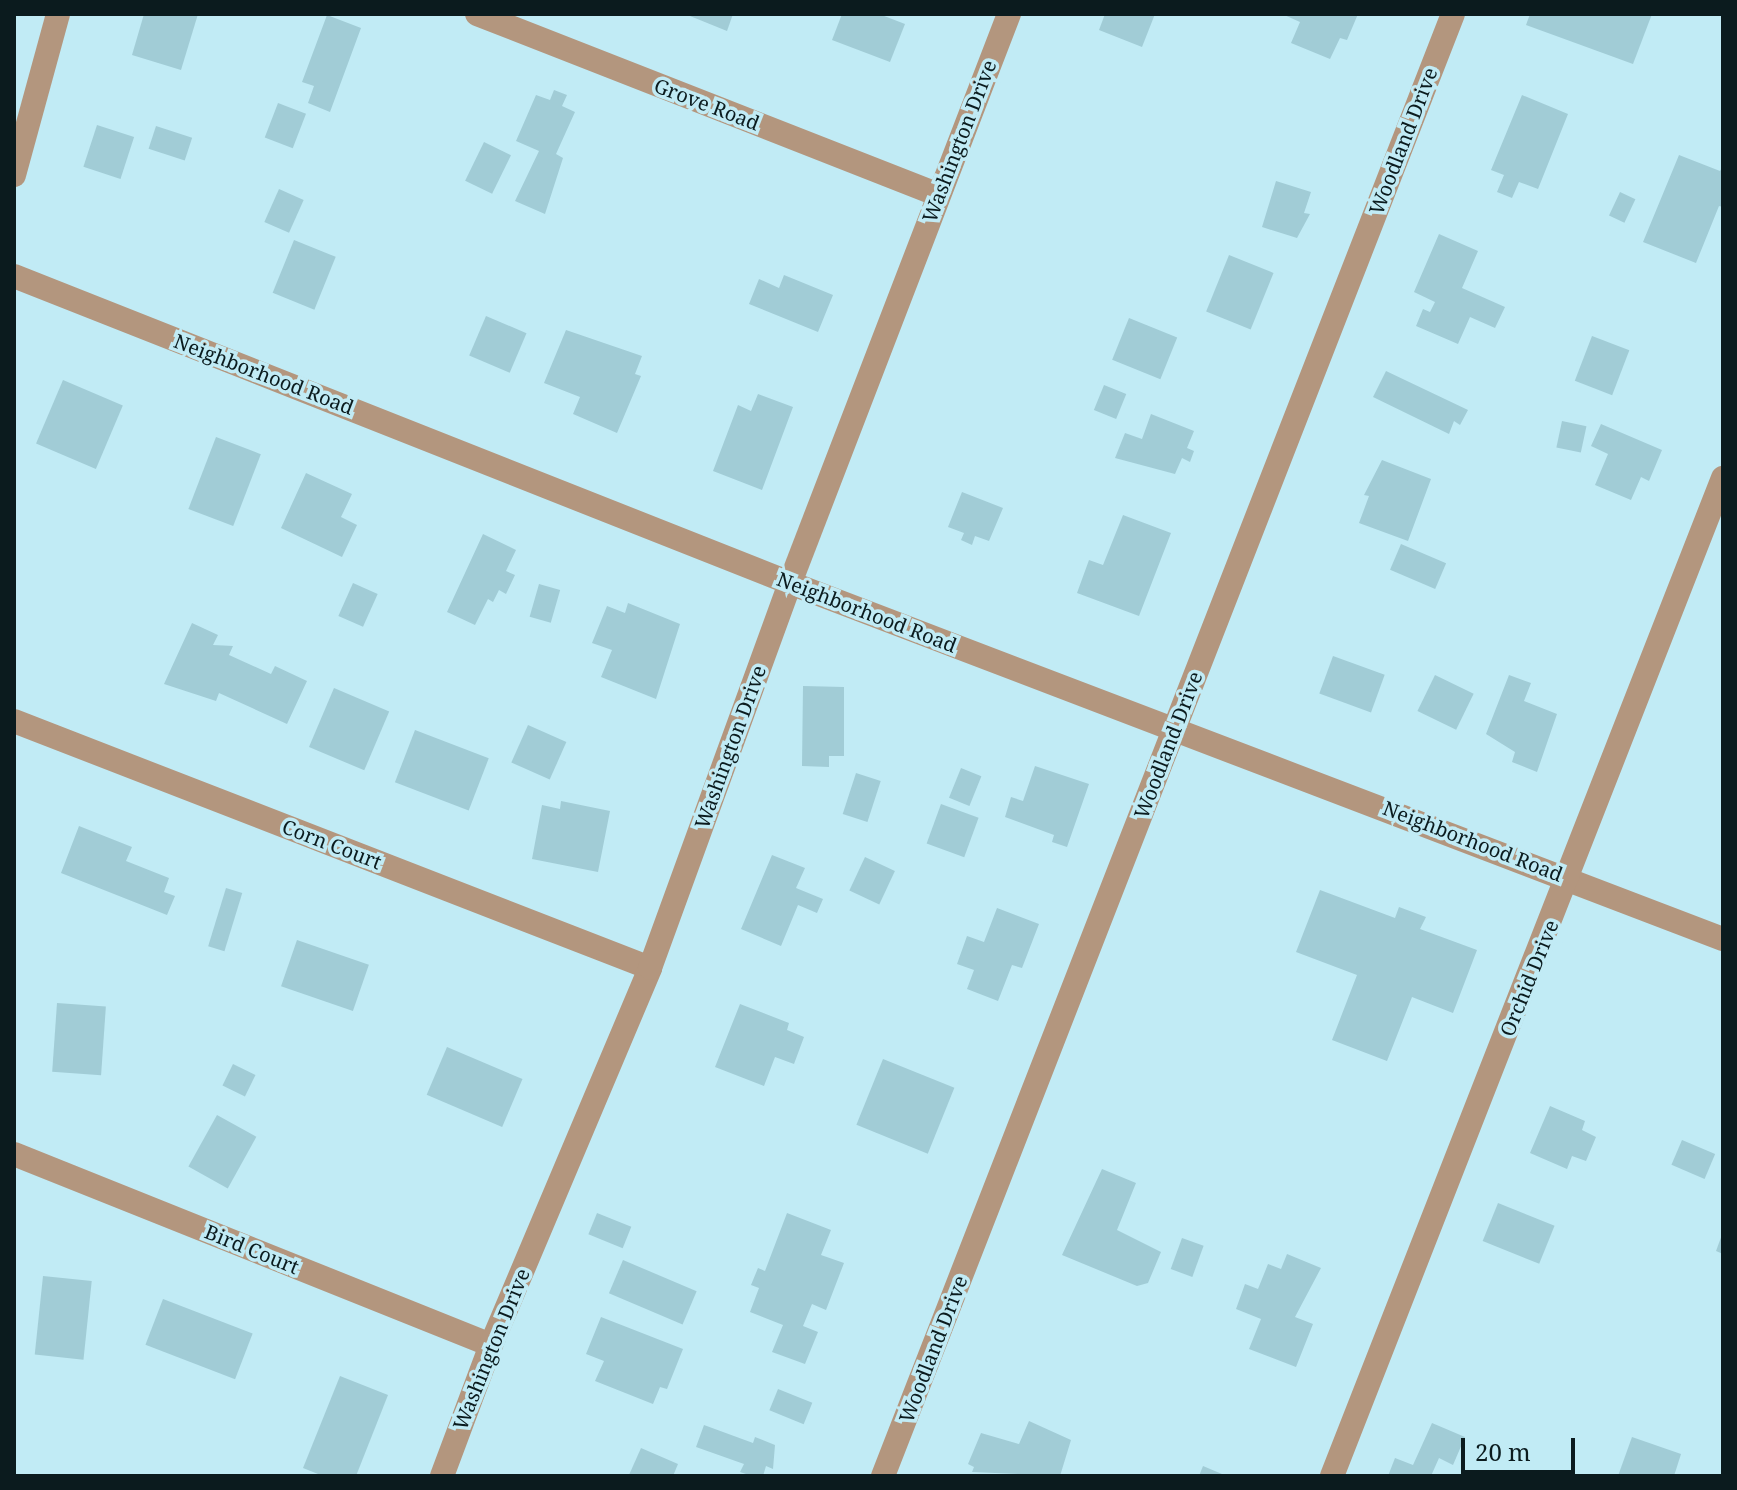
<!DOCTYPE html>
<html>
<head>
<meta charset="utf-8">
<style>
	body { margin:0 }
	#map { position:relative; width:1737px; height:1490px; overflow:hidden; background:#c1ebf5; font-family:"Noto Serif",serif }
	div>[style] { position:absolute }
	.building>* { inset:0; background:#a1ccd6; transform-origin:0 0 }
	.minor>* { height:24px; margin:-12px; padding:0 12px; transform-origin:12px; border-radius:12px; background:#b3967e }
	span { translate:-50% -50%; white-space:nowrap; text-align:center; line-height:1.15; -webkit-text-stroke:7px #c1ebf5; paint-order:stroke }
	.street-label { font-size:20px; color:#0b1b1e }
	.frame { position:absolute; inset:0; border:16px solid #0b1b1e; pointer-events:none }
	.scale { position:absolute; left:1461px; top:1438px; width:114px; height:36px; box-sizing:border-box; border:4px solid #0b1b1e; border-top:0; padding-left:10px; font-size:24px; line-height:28px; white-space:nowrap; color:#0b1b1e; -webkit-text-stroke:6px #c1ebf5; paint-order:stroke }
</style>
</head>
<body>
<div id="map">
	<div class="building">
		<div style="clip-path:polygon(144px 14px,198px 14px,181px 70px,132px 55px)"></div>
		<div style="clip-path:polygon(685px 14px,733px 14px,727px 31px)"></div>
		<div style="clip-path:polygon(842px 14px,879px 14px,905px 24px,890px 62px,832px 40px)"></div>
		<div style="clip-path:polygon(1105px 14px,1155px 14px,1142px 47px,1099px 30px)"></div>
		<div style="clip-path:polygon(1282px 14px,1358px 14px,1347px 40px,1340px 38px,1330px 59px,1291px 43px,1300px 22px)"></div>
		<div style="clip-path:polygon(1530px 14px,1652px 14px,1633px 64px,1526px 25px)"></div>
		<div style="clip-path:polygon(327px 15px,361px 28px,330px 112px,308px 103px,314px 86px,302px 82px)"></div>
		<div style="clip-path:polygon(554px 90px,567px 95px,562px 106px,575px 112px,556px 154px,563px 158px,545px 214px,515px 201px,539px 151px,516px 141px,536px 95px,550px 100px)"></div>
		<div style="clip-path:polygon(1522px 95px,1568px 114px,1538px 189px,1519px 182px,1512px 198px,1497px 192px,1504px 175px,1491px 170px)"></div>
		<div style="left:278px;top:103px;width:30px;height:37px;rotate:21deg"></div>
		<div style="left:97px;top:125px;width:39px;height:44px;rotate:18deg"></div>
		<div style="left:156px;top:126px;width:38px;height:24px;rotate:18deg"></div>
		<div style="left:484px;top:142px;width:30px;height:43px;rotate:26deg"></div>
		<div style="clip-path:polygon(1679px 155px,1720px 171px,1723px 166px,1723px 207px,1719px 206px,1696px 263px,1643px 242px)"></div>
		<div style="clip-path:polygon(1276px 181px,1311px 192px,1304px 213px,1310px 214px,1297px 238px,1262px 227px)"></div>
		<div style="left:279px;top:189px;width:27px;height:36px;rotate:24deg"></div>
		<div style="left:1620px;top:192px;width:17px;height:26px;rotate:25deg"></div>
		<div style="clip-path:polygon(1439px 234px,1478px 251px,1462px 288px,1505px 307px,1495px 328px,1470px 317px,1458px 344px,1416px 326px,1423px 309px,1430px 312px,1435px 302px,1414px 292px)"></div>
		<div style="left:294px;top:240px;width:45px;height:57px;rotate:22deg"></div>
		<div style="left:1229px;top:255px;width:48px;height:61px;rotate:22deg"></div>
		<div style="clip-path:polygon(784px 275px,833px 295px,818px 332px,749px 304px,759px 279px,779px 288px)"></div>
		<div style="left:486px;top:316px;width:44px;height:43px;rotate:23deg"></div>
		<div style="left:1129px;top:318px;width:52px;height:45px;rotate:22deg"></div>
		<div style="clip-path:polygon(566px 330px,642px 356px,635px 374px,641px 376px,617px 433px,573px 414px,580px 397px,544px 383px)"></div>
		<div style="left:1592px;top:336px;width:40px;height:48px;rotate:21deg"></div>
		<div style="clip-path:polygon(1386px 371px,1468px 410px,1460px 425px,1454px 421px,1449px 434px,1373px 397px)"></div>
		<div style="left:63px;top:380px;width:65px;height:69px;rotate:23deg"></div>
		<div style="left:1104px;top:385px;width:24px;height:27px;rotate:22deg"></div>
		<div style="clip-path:polygon(758px 394px,793px 407px,762px 490px,713px 471px,738px 405px,751px 411px)"></div>
		<div style="clip-path:polygon(1151px 414px,1194px 431px,1187px 448px,1194px 451px,1190px 462px,1182px 458px,1175px 474px,1115px 458px,1125px 433px,1142px 439px)"></div>
		<div style="left:1562px;top:421px;width:25px;height:27px;rotate:12deg"></div>
		<div style="clip-path:polygon(1601px 424px,1662px 450px,1649px 481px,1641px 477px,1631px 500px,1595px 485px,1608px 454px,1591px 446px)"></div>
		<div style="left:216px;top:437px;width:48px;height:77px;rotate:21deg"></div>
		<div style="clip-path:polygon(1382px 460px,1431px 479px,1408px 541px,1359px 523px,1369px 496px,1364px 495px)"></div>
		<div style="clip-path:polygon(306px 473px,352px 494px,341px 517px,357px 525px,342px 557px,281px 528px)"></div>
		<div style="clip-path:polygon(962px 492px,1003px 508px,989px 541px,975px 536px,972px 545px,961px 540px,964px 533px,948px 527px)"></div>
		<div style="clip-path:polygon(1123px 515px,1171px 533px,1139px 616px,1077px 593px,1089px 560px,1103px 565px)"></div>
		<div style="clip-path:polygon(483px 534px,516px 550px,506px 571px,515px 575px,506px 594px,499px 590px,493px 602px,488px 599px,475px 625px,447px 612px)"></div>
		<div style="left:1401px;top:544px;width:49px;height:28px;rotate:23deg"></div>
		<div style="left:353px;top:583px;width:27px;height:36px;rotate:24deg"></div>
		<div style="left:539px;top:584px;width:22px;height:34px;rotate:16deg"></div>
		<div style="clip-path:polygon(628px 603px,680px 624px,656px 699px,601px 677px,612px 650px,592px 643px,607px 606px,625px 613px)"></div>
		<div style="clip-path:polygon(192px 623px,218px 635px,213px 645px,233px 646px,229px 655px,271px 674px,275px 666px,307px 681px,287px 724px,219px 693px,216px 701px,164px 684px)"></div>
		<div style="left:1333px;top:656px;width:55px;height:40px;rotate:20deg"></div>
		<div style="left:1435px;top:675px;width:43px;height:40px;rotate:26deg"></div>
		<div style="clip-path:polygon(1509px 675px,1531px 683px,1524px 701px,1557px 714px,1537px 772px,1512px 762px,1515px 752px,1486px 734px)"></div>
		<div style="clip-path:polygon(803px 686px,844px 687px,844px 756px,829px 756px,829px 767px,802px 766px)"></div>
		<div style="left:334px;top:688px;width:60px;height:64px;rotate:23deg"></div>
		<div style="left:528px;top:725px;width:42px;height:41px;rotate:24deg"></div>
		<div style="left:415px;top:730px;width:79px;height:56px;rotate:21deg"></div>
		<div style="clip-path:polygon(1035px 766px,1089px 784px,1067px 847px,1052px 842px,1054px 835px,1005px 817px,1011px 797px,1023px 801px)"></div>
		<div style="left:961px;top:768px;width:22px;height:32px;rotate:22deg"></div>
		<div style="left:856px;top:773px;width:26px;height:43px;rotate:18deg"></div>
		<div style="clip-path:polygon(561px 801px,610px 811px,598px 872px,532px 859px,542px 805px,560px 809px)"></div>
		<div style="left:941px;top:804px;width:40px;height:42px;rotate:20deg"></div>
		<div style="clip-path:polygon(79px 826px,132px 847px,126px 861px,169px 878px,164px 892px,175px 896px,167px 915px,61px 873px)"></div>
		<div style="clip-path:polygon(772px 855px,805px 868px,796px 888px,823px 899px,817px 913px,798px 905px,781px 946px,741px 929px)"></div>
		<div style="left:865px;top:857px;width:33px;height:37px;rotate:25deg"></div>
		<div style="left:226px;top:888px;width:17px;height:61px;rotate:17deg"></div>
		<div style="clip-path:polygon(1320px 890px,1395px 918px,1399px 907px,1426px 917px,1420px 929px,1477px 950px,1453px 1013px,1412px 997px,1387px 1061px,1332px 1040px,1357px 975px,1296px 952px)"></div>
		<div style="clip-path:polygon(997px 908px,1039px 924px,1022px 968px,1012px 965px,998px 1001px,967px 989px,974px 970px,957px 964px,967px 936px,984px 942px)"></div>
		<div style="left:297px;top:940px;width:76px;height:49px;rotate:19deg"></div>
		<div style="left:57px;top:1003px;width:49px;height:69px;rotate:4deg"></div>
		<div style="clip-path:polygon(740px 1004px,789px 1023px,787px 1030px,804px 1037px,794px 1064px,775px 1057px,764px 1086px,715px 1067px)"></div>
		<div style="left:447px;top:1047px;width:82px;height:52px;rotate:23deg"></div>
		<div style="left:883px;top:1059px;width:77px;height:71px;rotate:22deg"></div>
		<div style="left:233px;top:1064px;width:25px;height:24px;rotate:26deg"></div>
		<div style="clip-path:polygon(1550px 1106px,1585px 1121px,1582px 1130px,1596px 1137px,1586px 1161px,1572px 1156px,1567px 1169px,1530px 1153px)"></div>
		<div style="left:217px;top:1115px;width:45px;height:59px;rotate:29deg"></div>
		<div style="left:1682px;top:1140px;width:36px;height:27px;rotate:23deg"></div>
		<div style="clip-path:polygon(1102px 1169px,1136px 1183px,1117px 1230px,1161px 1252px,1148px 1283px,1137px 1286px,1062px 1255px)"></div>
		<div style="left:1498px;top:1203px;width:61px;height:41px;rotate:22deg"></div>
		<div style="left:597px;top:1213px;width:37px;height:23px;rotate:22deg"></div>
		<div style="clip-path:polygon(787px 1213px,831px 1230px,821px 1255px,844px 1263px,826px 1310px,812px 1304px,803px 1326px,818px 1332px,805px 1364px,772px 1352px,783px 1325px,750px 1312px,759px 1288px,751px 1285px,758px 1268px,765px 1271px)"></div>
		<div style="clip-path:polygon(1723px 1232px,1723px 1254px,1716px 1251px)"></div>
		<div style="left:1182px;top:1238px;width:23px;height:33px;rotate:20deg"></div>
		<div style="clip-path:polygon(1287px 1254px,1321px 1268px,1295px 1317px,1313px 1324px,1296px 1367px,1249px 1349px,1261px 1319px,1236px 1309px,1245px 1284px,1258px 1289px,1268px 1264px,1281px 1269px)"></div>
		<div style="left:623px;top:1260px;width:80px;height:36px;rotate:23deg"></div>
		<div style="left:43px;top:1276px;width:49px;height:79px;rotate:6deg"></div>
		<div style="left:163px;top:1299px;width:96px;height:49px;rotate:21deg"></div>
		<div style="clip-path:polygon(601px 1317px,683px 1349px,667px 1389px,660px 1387px,653px 1404px,595px 1381px,604px 1361px,586px 1354px)"></div>
		<div style="clip-path:polygon(340px 1376px,388px 1395px,356px 1476px,323px 1476px,303px 1468px)"></div>
		<div style="left:778px;top:1389px;width:37px;height:23px;rotate:22deg"></div>
		<div style="clip-path:polygon(1029px 1421px,1071px 1440px,1060px 1476px,972px 1472px,974px 1467px,968px 1464px,981px 1433px,1019px 1444px)"></div>
		<div style="clip-path:polygon(1432px 1423px,1465px 1437px,1453px 1465px,1439px 1458px,1431px 1476px,1388px 1476px,1395px 1458px,1413px 1465px)"></div>
		<div style="clip-path:polygon(704px 1425px,753px 1443px,755px 1437px,775px 1445px,773px 1469px,766px 1466px,763px 1476px,752px 1476px,740px 1472px,744px 1464px,696px 1447px)"></div>
		<div style="clip-path:polygon(1632px 1437px,1681px 1454px,1674px 1476px,1618px 1476px)"></div>
		<div style="clip-path:polygon(641px 1448px,678px 1464px,673px 1476px,629px 1475px)"></div>
		<div style="clip-path:polygon(1203px 1466px,1222px 1474px,1221px 1476px,1199px 1476px)"></div>
	</div>
	<div class="minor">
		<div style="left:477px;top:14px;width:494px;rotate:21.4deg"></div>
		<div style="left:14px;top:175px;width:167px;rotate:-74.7deg"></div>
		<div style="left:14px;top:276px;width:835px;rotate:21.58deg"></div>
		<div style="left:790px;top:583px;width:999px;rotate:20.89deg"></div>
		<div style="left:14px;top:721px;width:682px;rotate:21.22deg"></div>
		<div style="left:14px;top:1154px;width:514px;rotate:21.82deg"></div>
		<div style="left:442px;top:1476px;width:140px;rotate:-69.5deg"></div>
		<div style="left:491px;top:1345px;width:409px;rotate:-67.1deg"></div>
		<div style="left:650px;top:968px;width:410px;rotate:-70deg"></div>
		<div style="left:790px;top:583px;width:610px;rotate:-68.95deg"></div>
		<div style="left:883px;top:1476px;width:1569px;rotate:-68.7deg"></div>
		<div style="left:1332px;top:1476px;width:1072px;rotate:-68.61deg"></div>
	</div>
	<div class="street-label">
		<span style="left:707px;top:104px;rotate:21deg">Grove Road</span>
		<span style="left:959px;top:141px;rotate:-69deg">Washington Drive</span>
		<span style="left:1403px;top:141px;rotate:-69deg">Woodland Drive</span>
		<span style="left:264px;top:374px;rotate:21deg">Neighborhood Road</span>
		<span style="left:867px;top:612px;rotate:21deg">Neighborhood Road</span>
		<span style="left:1168px;top:745px;rotate:-69deg">Woodland Drive</span>
		<span style="left:730px;top:747px;rotate:-70deg">Washington Drive</span>
		<span style="left:1473px;top:841px;rotate:21deg">Neighborhood Road</span>
		<span style="left:332px;top:844px;rotate:21deg">Corn Court</span>
		<span style="left:1529px;top:978px;rotate:-68deg">Orchid Drive</span>
		<span style="left:252px;top:1249px;rotate:22deg">Bird Court</span>
		<span style="left:491px;top:1349px;rotate:-68deg">Washington Drive</span>
		<span style="left:933px;top:1349px;rotate:-69deg">Woodland Drive</span>
	</div>
	<div class="frame"></div>
	<div class="scale">20 m</div>
</div>
</body>
</html>
